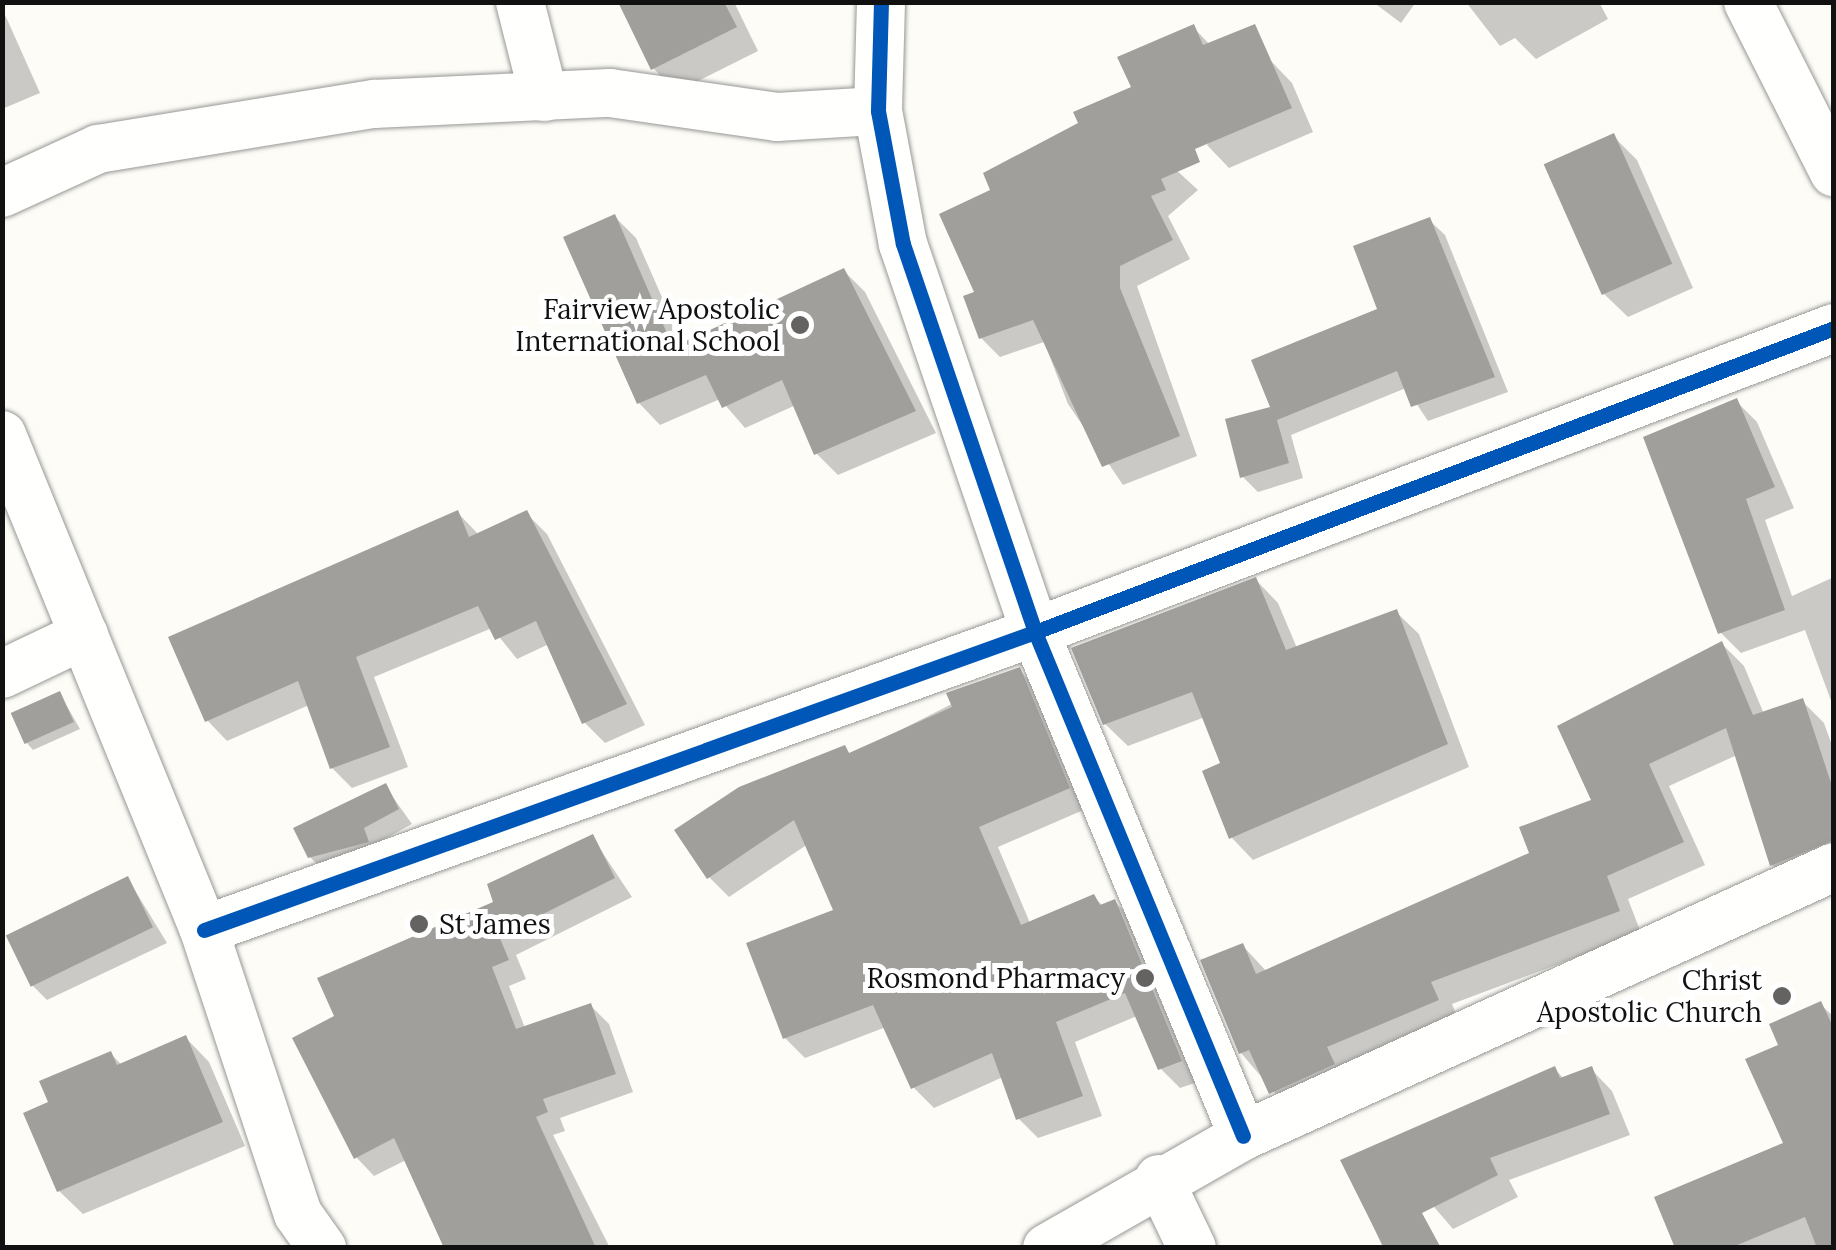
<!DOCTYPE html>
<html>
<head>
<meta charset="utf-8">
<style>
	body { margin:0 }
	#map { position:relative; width:1836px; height:1250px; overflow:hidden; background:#fdfcf7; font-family:Lora,serif }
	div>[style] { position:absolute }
	.shadow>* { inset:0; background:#0003 }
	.building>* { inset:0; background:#a19f9c; transform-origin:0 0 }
	.roads { filter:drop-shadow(0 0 2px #979795) drop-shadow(0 0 2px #979795) }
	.street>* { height:48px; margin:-24px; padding:0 24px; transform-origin:24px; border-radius:24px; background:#fffffe }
	.cycleway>* { height:15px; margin:-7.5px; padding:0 7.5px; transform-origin:7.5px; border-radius:7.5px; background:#0057b8 }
	.dots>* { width:28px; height:28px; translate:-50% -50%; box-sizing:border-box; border:5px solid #fff; border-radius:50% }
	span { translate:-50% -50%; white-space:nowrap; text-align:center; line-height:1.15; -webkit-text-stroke:10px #fff; paint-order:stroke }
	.poi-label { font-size:28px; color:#111 }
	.right { translate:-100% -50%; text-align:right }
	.left { translate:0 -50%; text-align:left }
	.frame { position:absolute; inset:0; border:5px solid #111; pointer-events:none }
</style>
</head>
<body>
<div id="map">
	<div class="shadow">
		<div style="clip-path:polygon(621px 2px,734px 2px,758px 51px,676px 92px,653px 68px)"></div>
		<div style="clip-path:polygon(1373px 2px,1416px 2px,1401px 23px)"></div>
		<div style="clip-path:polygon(1466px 2px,1599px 2px,1608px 19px,1536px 59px,1515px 38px,1500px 46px)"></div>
		<div style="clip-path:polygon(2px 8px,40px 93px,2px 109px)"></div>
		<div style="clip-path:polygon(1193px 27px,1212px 47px,1174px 168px,1198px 190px,1168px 216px,1190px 259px,1137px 286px,1197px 456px,1123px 485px,1068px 404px,1044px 342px,1000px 357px,981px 338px,977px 293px,994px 191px,1134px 89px)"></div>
		<div style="clip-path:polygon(1270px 60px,1292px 83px,1313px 132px,1229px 168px,1207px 145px)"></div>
		<div style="clip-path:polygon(1613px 136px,1637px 160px,1693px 288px,1628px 317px,1604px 294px)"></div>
		<div style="clip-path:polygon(615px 217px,636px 238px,683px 345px,844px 271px,865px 292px,936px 433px,838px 475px,816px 453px,796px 405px,745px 428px,720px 399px,660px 425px,639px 403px)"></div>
		<div style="clip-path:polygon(1429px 220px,1445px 235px,1508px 392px,1428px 421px,1406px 388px,1291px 435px,1303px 478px,1258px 492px,1243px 477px,1273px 409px,1380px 310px)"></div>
		<div style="clip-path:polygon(1736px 401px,1757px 422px,1794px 508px,1765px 520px,1792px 596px,1834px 577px,1834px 709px,1805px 630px,1741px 653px,1720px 632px)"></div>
		<div style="clip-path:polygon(457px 512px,479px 535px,526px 513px,547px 534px,645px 725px,605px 743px,585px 723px,549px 644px,517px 659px,492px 628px,374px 677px,408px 767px,352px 788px,332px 768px,309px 705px,227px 741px,207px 720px)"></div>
		<div style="clip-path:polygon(1256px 580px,1278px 603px,1297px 648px,1396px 612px,1419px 634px,1469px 767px,1253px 860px,1231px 837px,1224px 765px,1205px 717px,1128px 746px,1105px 724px)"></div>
		<div style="clip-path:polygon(1722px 644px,1744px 666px,1764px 714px,1802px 701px,1824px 723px,1834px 751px,1834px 869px,1794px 887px,1772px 865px,1737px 755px,1669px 786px,1705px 865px,1628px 899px,1641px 933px,1452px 1004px,1459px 1022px,1294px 1115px,1241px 1053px,1243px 946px,1267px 972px,1533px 855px,1594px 801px)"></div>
		<div style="clip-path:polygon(1019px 670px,1039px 690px,1088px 808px,998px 847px,1030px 923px,1094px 897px,1103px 906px,1115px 902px,1135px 922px,1201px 1081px,1180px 1088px,1160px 1068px,1137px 1016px,1075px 1042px,1102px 1116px,1038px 1138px,1018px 1118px,1003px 1077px,934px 1108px,914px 1088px,886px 1027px,805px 1058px,785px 1038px,836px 911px,808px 844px,729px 897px,709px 877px,844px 748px,851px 755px)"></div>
		<div style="clip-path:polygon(60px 694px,80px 729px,33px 750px,26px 742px)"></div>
		<div style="clip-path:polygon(385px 786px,412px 824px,325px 872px,310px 857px)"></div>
		<div style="clip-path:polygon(592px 837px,632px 897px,516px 955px,526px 979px,509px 986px,525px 1028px,591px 1006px,609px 1024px,633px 1092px,560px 1118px,565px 1131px,553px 1135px,610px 1248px,447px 1248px,406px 1160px,374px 1176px,356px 1157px,338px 1017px)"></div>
		<div style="clip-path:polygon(128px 879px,167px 943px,47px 1000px,31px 984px)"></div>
		<div style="clip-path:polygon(1820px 1004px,1834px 1017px,1834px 1248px,1678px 1248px,1786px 1145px,1781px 1046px)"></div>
		<div style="clip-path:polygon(186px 1038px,209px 1062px,245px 1146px,83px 1214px,59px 1191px,52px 1103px,111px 1054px,122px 1065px)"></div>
		<div style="clip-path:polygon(1555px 1069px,1564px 1079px,1591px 1069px,1612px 1091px,1630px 1135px,1509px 1180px,1518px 1197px,1453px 1229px,1411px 1180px,1431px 1248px,1383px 1248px,1344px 1161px)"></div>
	</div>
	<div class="building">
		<div style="clip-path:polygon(618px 2px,724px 2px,737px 27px,651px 70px)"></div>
		<div style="clip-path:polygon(1194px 24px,1203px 45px,1255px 24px,1292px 108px,1195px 149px,1200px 162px,1161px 179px,1166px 190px,1151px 196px,1173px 240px,1120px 266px,1120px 288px,1180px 436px,1102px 467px,1033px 320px,979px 339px,963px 296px,974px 292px,939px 214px,990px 190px,983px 173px,1078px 123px,1073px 112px,1131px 87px,1117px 57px)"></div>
		<div style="left:1614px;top:133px;width:143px;height:77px;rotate:66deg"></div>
		<div style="clip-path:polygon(615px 214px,673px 347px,844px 268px,916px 411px,814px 455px,782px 380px,722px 408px,706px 375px,637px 404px,563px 237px)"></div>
		<div style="clip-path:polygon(1430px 217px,1495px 377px,1411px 407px,1397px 371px,1277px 420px,1289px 463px,1240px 478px,1225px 419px,1270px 407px,1251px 360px,1377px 309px,1353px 246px)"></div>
		<div style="clip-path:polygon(1737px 398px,1775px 487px,1746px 499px,1785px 610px,1718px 634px,1643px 437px)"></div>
		<div style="clip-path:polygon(458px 510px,469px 537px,527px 510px,627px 704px,582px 724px,536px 621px,495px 640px,478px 606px,356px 657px,390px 747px,330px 769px,298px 681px,205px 722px,168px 637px)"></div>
		<div style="clip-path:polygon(1256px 577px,1286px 650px,1397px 609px,1448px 744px,1229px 839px,1202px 771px,1220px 763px,1192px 692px,1103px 725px,1071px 648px)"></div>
		<div style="clip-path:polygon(1722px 641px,1753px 715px,1803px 698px,1834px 792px,1834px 840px,1770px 866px,1726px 728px,1649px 764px,1684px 842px,1607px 876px,1620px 911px,1431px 982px,1439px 1000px,1327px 1047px,1335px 1064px,1269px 1094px,1249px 1050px,1239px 1054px,1200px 960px,1243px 943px,1256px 974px,1529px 853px,1519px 827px,1591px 800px,1557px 726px)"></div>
		<div style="clip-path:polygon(1020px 667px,1070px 788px,979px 827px,1021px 925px,1094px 894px,1100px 905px,1115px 899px,1182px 1061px,1158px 1070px,1125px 993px,1056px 1022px,1083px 1096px,1016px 1120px,992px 1053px,911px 1089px,873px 1005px,783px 1039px,746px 943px,833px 910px,794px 820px,707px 879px,674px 830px,739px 787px,845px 745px,849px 753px,952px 707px,946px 693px)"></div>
		<div style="left:60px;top:691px;width:34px;height:54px;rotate:66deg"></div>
		<div style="clip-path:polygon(386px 783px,399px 809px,364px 828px,369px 842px,308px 858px,293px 828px)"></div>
		<div style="clip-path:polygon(593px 834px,615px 878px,499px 936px,509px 960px,492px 967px,516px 1029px,591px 1003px,616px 1074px,543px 1099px,548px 1112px,536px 1117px,596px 1248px,444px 1248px,394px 1138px,354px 1159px,292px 1038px,334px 1016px,317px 978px,493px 902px,487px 884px)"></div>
		<div style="left:128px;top:876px;width:57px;height:136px;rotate:64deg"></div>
		<div style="clip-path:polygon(1821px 1001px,1834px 1029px,1834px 1248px,1817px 1248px,1805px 1217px,1730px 1248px,1675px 1248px,1654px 1197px,1783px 1143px,1745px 1059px,1778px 1045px,1769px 1024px)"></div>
		<div style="clip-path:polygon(186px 1035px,223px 1122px,57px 1192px,23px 1113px,48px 1102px,39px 1081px,111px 1051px,117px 1065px)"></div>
		<div style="clip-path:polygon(1555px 1066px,1560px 1078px,1592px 1066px,1610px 1114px,1490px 1158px,1498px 1175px,1422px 1213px,1441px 1248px,1384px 1248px,1340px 1160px)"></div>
	</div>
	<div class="roads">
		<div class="street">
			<div style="left:520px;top:2px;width:98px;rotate:75.8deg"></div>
			<div style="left:881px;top:2px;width:109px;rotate:91.6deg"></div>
			<div style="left:878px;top:111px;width:135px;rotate:79.4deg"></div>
			<div style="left:903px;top:244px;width:410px;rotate:71.2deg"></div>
			<div style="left:1035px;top:632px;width:545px;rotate:67.57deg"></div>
			<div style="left:1748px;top:2px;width:191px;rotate:63.2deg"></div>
			<div style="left:2px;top:193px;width:106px;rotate:-24.6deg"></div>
			<div style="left:98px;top:149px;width:280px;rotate:-9.3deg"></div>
			<div style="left:374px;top:104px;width:236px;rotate:-2.7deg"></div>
			<div style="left:610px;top:93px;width:169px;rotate:8.2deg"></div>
			<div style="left:777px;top:117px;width:101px;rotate:-3.4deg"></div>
			<div style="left:2px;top:435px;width:535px;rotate:67.8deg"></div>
			<div style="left:204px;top:930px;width:299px;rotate:71.7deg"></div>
			<div style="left:298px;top:1214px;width:42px;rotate:54.8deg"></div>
			<div style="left:2px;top:674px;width:91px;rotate:-25.4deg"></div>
			<div style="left:204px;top:930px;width:883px;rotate:-19.73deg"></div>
			<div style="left:1035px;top:632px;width:855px;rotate:-20.83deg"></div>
			<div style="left:1159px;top:1179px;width:76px;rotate:64.4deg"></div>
			<div style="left:1047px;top:1248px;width:226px;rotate:-29.7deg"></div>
			<div style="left:1243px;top:1136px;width:649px;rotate:-24.47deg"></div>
		</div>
	</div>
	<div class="cycleway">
		<div style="left:881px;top:2px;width:109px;rotate:91.6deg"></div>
		<div style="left:878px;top:111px;width:135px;rotate:79.4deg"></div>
		<div style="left:903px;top:244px;width:410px;rotate:71.2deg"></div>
		<div style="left:1035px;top:632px;width:545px;rotate:67.57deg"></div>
		<div style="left:204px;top:930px;width:883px;rotate:-19.73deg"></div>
		<div style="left:1035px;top:632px;width:855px;rotate:-20.83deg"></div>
	</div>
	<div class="dots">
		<div style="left:800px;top:325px;background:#646362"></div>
		<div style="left:419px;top:924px;background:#646362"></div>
		<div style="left:1145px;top:978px;background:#646362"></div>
		<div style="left:1782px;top:996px;background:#646362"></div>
	</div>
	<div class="poi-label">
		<span class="right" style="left:780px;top:325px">Fairview Apostolic<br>International School</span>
		<span class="left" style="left:439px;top:924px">St James</span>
		<span class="right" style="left:1125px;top:978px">Rosmond Pharmacy</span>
		<span class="right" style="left:1762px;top:996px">Christ<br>Apostolic Church</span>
	</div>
	<div class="frame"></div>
</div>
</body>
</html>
